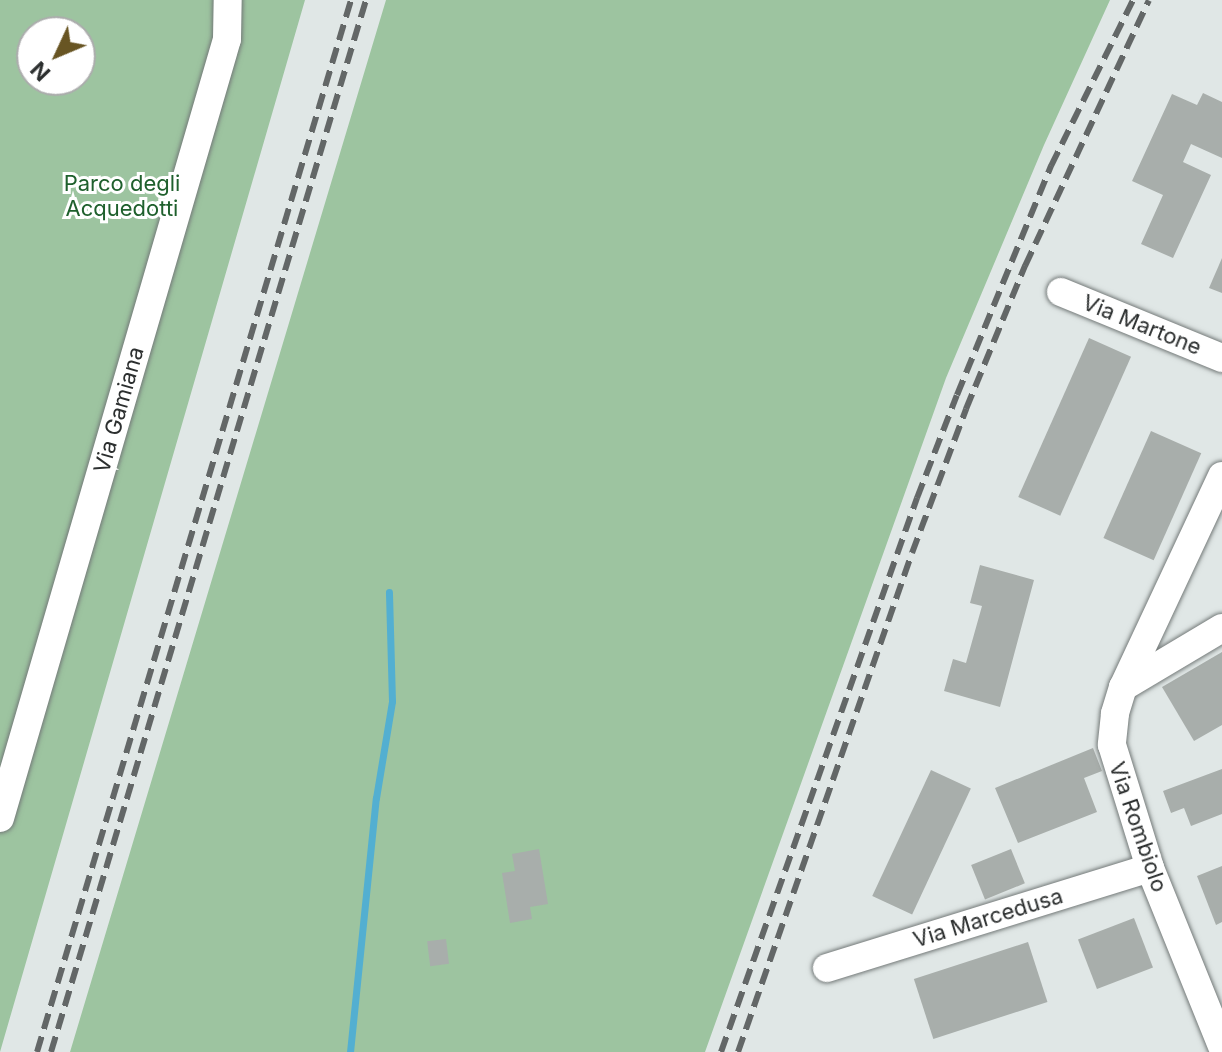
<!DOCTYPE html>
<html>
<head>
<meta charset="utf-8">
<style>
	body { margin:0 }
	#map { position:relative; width:1222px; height:1052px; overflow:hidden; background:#e0e7e6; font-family:Inter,sans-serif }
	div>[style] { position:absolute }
	.green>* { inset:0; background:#9dc4a0 }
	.stream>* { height:7px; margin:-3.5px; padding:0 3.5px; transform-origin:3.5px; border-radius:3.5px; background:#53afd1 }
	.building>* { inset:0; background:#a8aeab; transform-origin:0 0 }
	.roads { filter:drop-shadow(0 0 2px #747a79) drop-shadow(0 0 2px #747a79) }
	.minor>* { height:28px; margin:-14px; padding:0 14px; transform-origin:14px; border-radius:14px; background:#fff }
	.rail>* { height:6px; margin-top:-3px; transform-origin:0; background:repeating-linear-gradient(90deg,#636767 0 16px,transparent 0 24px) }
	span { translate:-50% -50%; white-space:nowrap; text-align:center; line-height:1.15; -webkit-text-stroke:6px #fff; paint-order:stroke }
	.park-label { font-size:22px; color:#1f602d }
	.street-label { font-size:22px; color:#2c2f2f }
	.north { position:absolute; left:16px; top:16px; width:80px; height:80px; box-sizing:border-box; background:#fff; border:2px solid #abacac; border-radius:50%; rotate:226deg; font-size:22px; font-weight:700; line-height:32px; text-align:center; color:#2c2f2f }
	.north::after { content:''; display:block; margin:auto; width:28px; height:36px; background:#685523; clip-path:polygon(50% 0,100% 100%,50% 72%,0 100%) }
</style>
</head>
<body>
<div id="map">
	<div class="green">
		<div style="clip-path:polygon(evenodd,0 0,305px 0,0 1052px,0 0,32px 32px,80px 32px,80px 80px,32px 80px,32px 32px)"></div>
		<div style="clip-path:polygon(386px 0,1110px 0,1044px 145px,946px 378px,705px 1052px,70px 1052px)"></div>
	</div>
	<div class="stream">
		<div style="left:350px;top:1052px;width:255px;rotate:-84.2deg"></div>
		<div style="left:376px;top:798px;width:98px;rotate:-80.6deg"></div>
		<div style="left:392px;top:701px;width:109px;rotate:-91.6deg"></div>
	</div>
	<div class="building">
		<div style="clip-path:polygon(1203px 93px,1222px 102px,1222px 158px,1191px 144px,1183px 162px,1211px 175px,1173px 258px,1141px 244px,1163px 195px,1132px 181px,1172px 94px,1197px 105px)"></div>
		<div style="clip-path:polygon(1222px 258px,1222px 293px,1209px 288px)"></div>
		<div style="left:1089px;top:338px;width:46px;height:174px;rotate:24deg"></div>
		<div style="left:1151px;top:431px;width:55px;height:117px;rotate:24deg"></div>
		<div style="clip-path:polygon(980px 565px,1034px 580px,1000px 707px,944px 691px,953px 659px,966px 663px,982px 606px,970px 603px)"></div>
		<div style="clip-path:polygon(1222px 652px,1222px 725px,1194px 741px,1162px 687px)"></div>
		<div style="clip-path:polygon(1093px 748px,1102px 771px,1084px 778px,1097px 812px,1018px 843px,995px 788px)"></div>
		<div style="clip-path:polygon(1222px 769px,1222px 814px,1191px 826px,1184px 808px,1171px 813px,1163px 791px)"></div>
		<div style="left:931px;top:770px;width:44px;height:139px;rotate:25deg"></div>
		<div style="clip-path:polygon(539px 849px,548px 904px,530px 907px,532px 919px,510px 923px,502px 873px,515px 871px,512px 854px)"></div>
		<div style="left:1011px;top:849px;width:37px;height:43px;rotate:68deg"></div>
		<div style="clip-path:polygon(1222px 866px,1222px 922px,1216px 925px,1197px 876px)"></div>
		<div style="left:1134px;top:918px;width:53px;height:60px;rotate:69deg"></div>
		<div style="left:446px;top:939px;width:25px;height:19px;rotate:83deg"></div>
		<div style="left:1028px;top:942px;width:63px;height:120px;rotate:72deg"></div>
	</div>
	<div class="roads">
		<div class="minor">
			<div style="left:1061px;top:292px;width:174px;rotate:22.3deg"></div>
			<div style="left:1222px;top:476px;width:233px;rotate:115.1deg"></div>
			<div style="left:1123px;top:687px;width:28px;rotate:107deg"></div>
			<div style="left:1115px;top:714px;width:31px;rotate:96deg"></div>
			<div style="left:1112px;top:745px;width:129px;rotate:72.8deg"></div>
			<div style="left:1150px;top:868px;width:192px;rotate:68deg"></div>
			<div style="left:1123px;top:687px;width:115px;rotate:-30.8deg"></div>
			<div style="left:0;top:818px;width:811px;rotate:-73.75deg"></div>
			<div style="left:227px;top:39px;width:39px;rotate:-89deg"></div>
			<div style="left:827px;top:968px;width:338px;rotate:-17.2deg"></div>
		</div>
	</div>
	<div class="rail">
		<div style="left:37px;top:1052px;width:1098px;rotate:-73.38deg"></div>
		<div style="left:51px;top:1052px;width:1098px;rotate:-73.33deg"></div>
		<div style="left:721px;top:1052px;width:588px;rotate:-70.52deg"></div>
		<div style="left:917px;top:498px;width:110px;rotate:-68.8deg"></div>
		<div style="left:957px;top:395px;width:248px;rotate:-67.7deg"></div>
		<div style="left:1051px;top:166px;width:185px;rotate:-63.7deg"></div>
		<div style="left:738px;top:1052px;width:528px;rotate:-70.78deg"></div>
		<div style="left:912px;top:553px;width:154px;rotate:-69.4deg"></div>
		<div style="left:966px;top:409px;width:155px;rotate:-67.6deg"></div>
		<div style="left:1025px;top:266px;width:293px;rotate:-65deg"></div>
	</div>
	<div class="park-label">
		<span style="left:122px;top:196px">Parco degli<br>Acquedotti</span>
	</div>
	<div class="street-label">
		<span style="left:1142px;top:325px;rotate:22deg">Via Martone</span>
		<span style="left:119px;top:410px;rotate:-74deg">Via Gamiana</span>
		<span style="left:1138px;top:827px;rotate:71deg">Via Rombiolo</span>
		<span style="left:988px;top:918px;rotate:-17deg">Via Marcedusa</span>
	</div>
	<div class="north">N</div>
</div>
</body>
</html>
